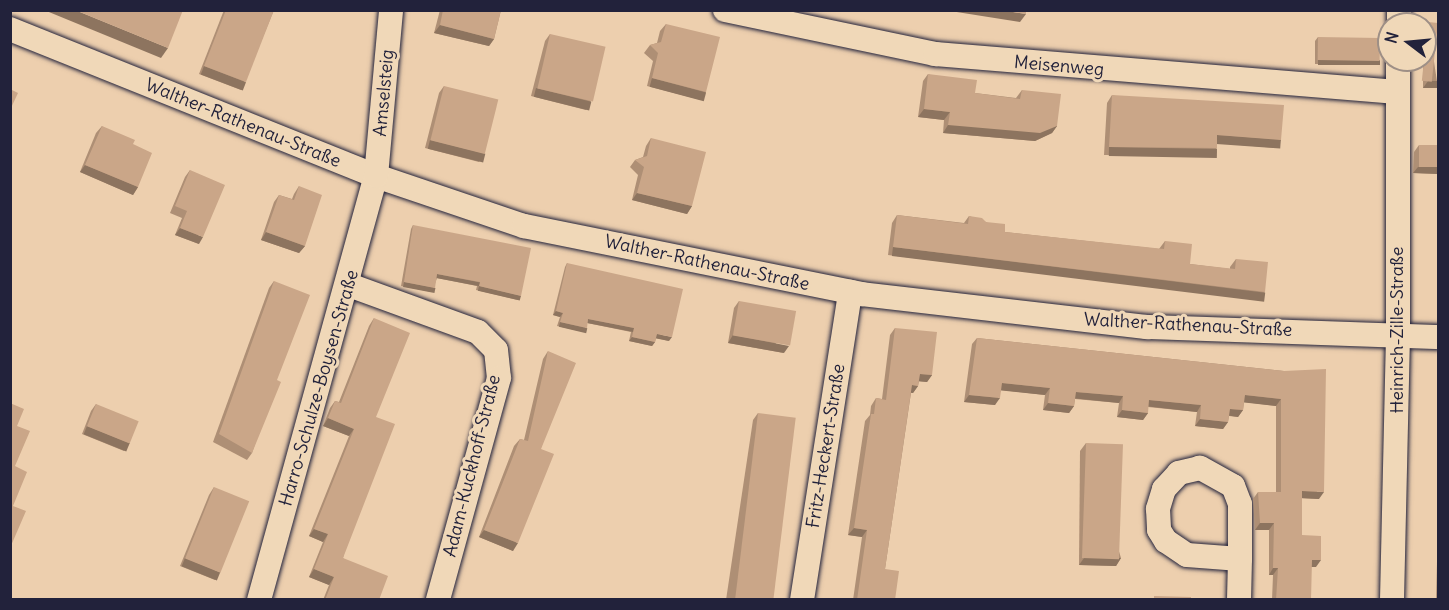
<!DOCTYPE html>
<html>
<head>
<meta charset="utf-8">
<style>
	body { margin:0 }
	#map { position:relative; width:1449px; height:610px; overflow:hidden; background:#edcfae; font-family:Delius,sans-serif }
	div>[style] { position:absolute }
	.roads { filter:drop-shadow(0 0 2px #22223b) drop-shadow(0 0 2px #22223b) }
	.street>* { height:24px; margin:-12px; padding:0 12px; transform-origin:12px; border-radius:12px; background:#f0d8b8 }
	.wall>* { inset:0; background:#ae8f75 }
	.shaded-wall>* { inset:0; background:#8d745f; transform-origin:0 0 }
	.building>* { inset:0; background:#caa688; transform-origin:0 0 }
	span { translate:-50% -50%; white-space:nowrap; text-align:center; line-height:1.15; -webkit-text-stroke:6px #f0d8b8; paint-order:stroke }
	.street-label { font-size:18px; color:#22223b }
	.frame { position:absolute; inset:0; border:12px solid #22223b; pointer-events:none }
	.north { position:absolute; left:1377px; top:12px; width:60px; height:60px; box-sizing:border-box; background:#f0d8b8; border:2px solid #9e8f86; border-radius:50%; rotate:286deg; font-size:16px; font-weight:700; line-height:24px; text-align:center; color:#22223b }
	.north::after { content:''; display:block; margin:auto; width:21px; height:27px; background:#22223b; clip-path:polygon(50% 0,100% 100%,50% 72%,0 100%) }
</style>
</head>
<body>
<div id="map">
	<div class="roads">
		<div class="street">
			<div style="left:725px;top:10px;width:215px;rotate:11.8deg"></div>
			<div style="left:935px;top:54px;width:464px;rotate:4.7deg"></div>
			<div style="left:1399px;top:24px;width:14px;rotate:-90deg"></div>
			<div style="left:10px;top:29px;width:394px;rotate:21.9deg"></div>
			<div style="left:376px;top:176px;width:156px;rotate:18.7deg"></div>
			<div style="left:524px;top:226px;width:344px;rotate:11.4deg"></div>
			<div style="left:861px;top:294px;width:288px;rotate:6.6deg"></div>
			<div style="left:1147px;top:327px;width:291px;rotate:2deg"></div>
			<div style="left:349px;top:285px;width:137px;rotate:20deg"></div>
			<div style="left:478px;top:332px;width:25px;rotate:45deg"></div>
			<div style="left:496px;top:350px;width:28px;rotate:84deg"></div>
			<div style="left:499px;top:378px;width:230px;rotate:105.4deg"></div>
			<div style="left:259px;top:600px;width:440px;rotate:-74.6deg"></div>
			<div style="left:376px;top:176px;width:167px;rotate:-84.8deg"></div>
			<div style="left:802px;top:600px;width:312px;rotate:-81.1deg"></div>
			<div style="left:1239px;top:600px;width:41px;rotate:-88.6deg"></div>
			<div style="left:1240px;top:559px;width:55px;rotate:-90deg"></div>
			<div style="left:1240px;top:504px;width:19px;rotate:-111deg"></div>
			<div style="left:1233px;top:486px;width:38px;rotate:-151deg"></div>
			<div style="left:1200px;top:468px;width:22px;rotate:167deg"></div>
			<div style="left:1179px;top:473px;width:22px;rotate:133deg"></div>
			<div style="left:1164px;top:489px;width:21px;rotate:107deg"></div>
			<div style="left:1158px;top:509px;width:21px;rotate:87deg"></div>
			<div style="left:1159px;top:530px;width:13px;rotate:58deg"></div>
			<div style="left:1166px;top:541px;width:25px;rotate:34deg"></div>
			<div style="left:1187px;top:555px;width:53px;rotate:4.3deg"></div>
			<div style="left:1392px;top:600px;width:264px;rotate:-88.7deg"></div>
			<div style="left:1398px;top:336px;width:276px;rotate:-90deg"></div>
		</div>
	</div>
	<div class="wall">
		<div style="clip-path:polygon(224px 10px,274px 10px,241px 90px,199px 74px)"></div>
		<div style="clip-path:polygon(440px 10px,501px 10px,494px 39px,489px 46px,434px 33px)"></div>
		<div style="clip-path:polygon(1428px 22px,1438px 88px,1423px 88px,1423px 60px,1425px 60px,1425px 27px)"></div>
		<div style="clip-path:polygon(666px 24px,706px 92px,701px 100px,647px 86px,653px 61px,644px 53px,650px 45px,657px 43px,660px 31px)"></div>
		<div style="clip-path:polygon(550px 34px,591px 102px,586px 110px,531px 96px,545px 41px)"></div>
		<div style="clip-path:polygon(1318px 37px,1377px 64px,1315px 64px,1315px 41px)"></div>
		<div style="clip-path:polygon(928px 74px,975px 93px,1016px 98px,1022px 90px,1057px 126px,1052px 133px,1035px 141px,943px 133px,944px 120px,918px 117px,923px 81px)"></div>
		<div style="clip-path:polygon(444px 86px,485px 154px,479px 162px,425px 148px,439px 93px)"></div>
		<div style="clip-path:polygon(1112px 95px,1281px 140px,1276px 148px,1217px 143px,1217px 148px,1211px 156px,1104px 155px,1107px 103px)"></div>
		<div style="clip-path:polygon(102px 126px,138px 187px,133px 195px,80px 172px,96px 133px)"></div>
		<div style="clip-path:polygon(651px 138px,692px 206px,687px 214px,632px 200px,638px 175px,630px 167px,635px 160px,643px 157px,646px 146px)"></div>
		<div style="clip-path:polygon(1419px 145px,1438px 145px,1438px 174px,1413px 173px,1414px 152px)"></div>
		<div style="clip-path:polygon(190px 170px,199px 244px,175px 235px,182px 218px,170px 213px,185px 177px)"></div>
		<div style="clip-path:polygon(299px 186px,305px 246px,299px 253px,261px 240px,274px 202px,279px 195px,292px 199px,294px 194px)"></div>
		<div style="clip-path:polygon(897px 215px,964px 223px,969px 216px,986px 222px,1005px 232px,1159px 249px,1165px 241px,1190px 264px,1230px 269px,1230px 267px,1236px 259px,1265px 292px,1260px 300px,888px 255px,892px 223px)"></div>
		<div style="clip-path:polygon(413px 225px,521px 296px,518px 300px,476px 290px,477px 286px,437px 278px,432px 292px,401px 286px,411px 229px)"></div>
		<div style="clip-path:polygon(567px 263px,669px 341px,656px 338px,655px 342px,652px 346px,629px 341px,631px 332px,587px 323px,584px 332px,557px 326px,560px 317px,553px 315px,565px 267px)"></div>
		<div style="clip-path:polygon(274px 281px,277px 380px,252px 453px,247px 460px,213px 442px,269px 288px)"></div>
		<div style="clip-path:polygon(739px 301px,784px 353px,728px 343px,734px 308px)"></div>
		<div style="clip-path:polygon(374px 318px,376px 417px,343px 558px,379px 600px,323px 600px,329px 585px,309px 577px,323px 542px,309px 536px,349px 436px,323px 426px,330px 408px,335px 401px,339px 402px,369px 326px)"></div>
		<div style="clip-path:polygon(895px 328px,932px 375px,927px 382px,919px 381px,918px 386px,913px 393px,911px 393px,885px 569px,895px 600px,853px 600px,862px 537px,848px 535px,865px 421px,870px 415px,871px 406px,876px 398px,882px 399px,890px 335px)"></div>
		<div style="clip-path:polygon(977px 338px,1284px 371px,1319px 499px,1302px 498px,1302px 535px,1316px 567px,1311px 567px,1311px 600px,1272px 600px,1273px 575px,1269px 575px,1269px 530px,1255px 530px,1253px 499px,1258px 492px,1276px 492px,1276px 406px,1244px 402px,1243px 410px,1238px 417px,1229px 416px,1228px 422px,1223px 429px,1195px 426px,1197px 412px,1148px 407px,1148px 413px,1143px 420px,1117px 417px,1119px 403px,1075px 399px,1074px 406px,1069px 413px,1043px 410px,1045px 395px,1001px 390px,995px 405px,964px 402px,972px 344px)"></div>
		<div style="clip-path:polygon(548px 351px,541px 449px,513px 551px,479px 537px,514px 446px,520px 439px,524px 440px,543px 359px)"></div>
		<div style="clip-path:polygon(96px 404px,130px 443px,124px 451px,82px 434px,91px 411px)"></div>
		<div style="clip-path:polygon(758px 413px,768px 600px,726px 600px,753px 420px)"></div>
		<div style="clip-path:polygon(1086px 443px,1121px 558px,1116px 566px,1079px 565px,1080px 451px)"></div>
		<div style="clip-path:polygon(214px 487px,215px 580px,180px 566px,209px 495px)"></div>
		<div style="clip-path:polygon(1438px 523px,1438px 600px,1436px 600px)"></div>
	</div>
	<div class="shaded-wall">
		<div style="clip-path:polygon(44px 10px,75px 10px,168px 48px,161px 58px)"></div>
		<div style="clip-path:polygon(944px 10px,1000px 10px,1026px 14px,1020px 22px)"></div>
		<div style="clip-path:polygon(440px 25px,494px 39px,489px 46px,434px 33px)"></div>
		<div style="left:1318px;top:60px;width:62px;height:5px"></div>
		<div style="left:204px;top:66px;width:45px;height:9px;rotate:21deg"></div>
		<div style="left:652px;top:78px;width:56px;height:9px;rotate:15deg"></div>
		<div style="clip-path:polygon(1428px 81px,1438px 81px,1438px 88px,1423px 88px)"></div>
		<div style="left:536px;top:88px;width:57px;height:9px;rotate:14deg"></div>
		<div style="clip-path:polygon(924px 109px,950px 112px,944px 120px,918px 117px)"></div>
		<div style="clip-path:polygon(948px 125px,1057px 126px,1052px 133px,1035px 141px,943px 133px)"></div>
		<div style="left:1217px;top:135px;width:64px;height:9px;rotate:4deg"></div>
		<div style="left:430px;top:140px;width:57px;height:9px;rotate:14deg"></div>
		<div style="left:1109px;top:147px;width:108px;height:9px;rotate:1deg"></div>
		<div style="clip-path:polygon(85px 165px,138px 187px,133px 195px,80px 172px)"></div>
		<div style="clip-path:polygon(1418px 167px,1438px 167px,1438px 174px,1413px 173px)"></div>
		<div style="clip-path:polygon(637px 193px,692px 206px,687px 214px,632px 200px)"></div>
		<div style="clip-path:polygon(180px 228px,203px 237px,199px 244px,175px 235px)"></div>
		<div style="clip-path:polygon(266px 232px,305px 246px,299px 253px,261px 240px)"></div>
		<div style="left:893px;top:247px;width:375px;height:9px;rotate:7deg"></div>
		<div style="left:437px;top:274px;width:44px;height:4px;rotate:11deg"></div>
		<div style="left:404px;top:282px;width:32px;height:5px;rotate:11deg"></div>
		<div style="left:479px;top:286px;width:43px;height:5px;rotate:13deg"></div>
		<div style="clip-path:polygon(556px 311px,563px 313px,560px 317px,553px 315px)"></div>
		<div style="left:588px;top:319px;width:47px;height:4px;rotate:11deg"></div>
		<div style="left:560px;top:322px;width:28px;height:5px;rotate:13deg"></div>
		<div style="clip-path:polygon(657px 334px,672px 337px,669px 341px,654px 338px)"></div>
		<div style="clip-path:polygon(733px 335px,789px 346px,784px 353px,728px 343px)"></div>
		<div style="clip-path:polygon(632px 337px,655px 342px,652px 346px,629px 341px)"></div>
		<div style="clip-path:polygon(920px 374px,932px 375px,927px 382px,915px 381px)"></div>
		<div style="clip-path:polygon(1002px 383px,1050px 388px,1045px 395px,997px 390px)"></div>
		<div style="clip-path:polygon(912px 385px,918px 386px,913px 393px,907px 392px)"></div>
		<div style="clip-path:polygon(1076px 392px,1123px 396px,1119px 403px,1071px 398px)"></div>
		<div style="clip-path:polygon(969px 395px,1000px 398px,995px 405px,964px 402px)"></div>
		<div style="clip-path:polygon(1245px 395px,1281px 399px,1276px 406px,1240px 402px)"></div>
		<div style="clip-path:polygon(1149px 400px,1201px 405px,1197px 412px,1144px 406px)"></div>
		<div style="clip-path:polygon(1048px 403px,1074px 406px,1069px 413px,1043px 410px)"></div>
		<div style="clip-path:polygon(1230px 409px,1243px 410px,1238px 417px,1225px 415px)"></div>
		<div style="clip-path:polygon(1122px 410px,1148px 413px,1143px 420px,1117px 417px)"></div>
		<div style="clip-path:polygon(328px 418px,354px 429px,349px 436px,323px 426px)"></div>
		<div style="clip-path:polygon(1200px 419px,1228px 422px,1223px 429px,1195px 426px)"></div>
		<div style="left:87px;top:426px;width:46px;height:9px;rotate:22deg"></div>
		<div style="clip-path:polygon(1302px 491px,1324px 492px,1319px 499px,1298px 498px)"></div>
		<div style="clip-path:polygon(1260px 523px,1274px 523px,1269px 530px,1255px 530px)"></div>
		<div style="clip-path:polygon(854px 528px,867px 530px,862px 537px,848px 535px)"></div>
		<div style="clip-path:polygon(314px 529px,328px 534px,323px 542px,309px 536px)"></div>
		<div style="clip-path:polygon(484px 530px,518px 543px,513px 551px,479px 537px)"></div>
		<div style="left:185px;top:558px;width:38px;height:9px;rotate:22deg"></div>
		<div style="clip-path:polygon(1084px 558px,1121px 558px,1116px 566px,1079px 565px)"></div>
		<div style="clip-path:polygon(1312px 560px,1321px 560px,1316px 567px,1307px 567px)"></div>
		<div style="clip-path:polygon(1273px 568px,1278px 568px,1273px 575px,1269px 575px)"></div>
		<div style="clip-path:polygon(314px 569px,334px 577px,329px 585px,309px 577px)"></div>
	</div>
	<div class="building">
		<div style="clip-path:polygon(75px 10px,183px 10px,168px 48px)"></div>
		<div style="clip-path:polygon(226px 10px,274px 10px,246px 82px,204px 66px)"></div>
		<div style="clip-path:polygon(443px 10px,501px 10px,494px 39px,440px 25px)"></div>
		<div style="clip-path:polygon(1000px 10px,1026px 10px,1026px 14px)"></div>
		<div style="left:1428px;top:22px;width:10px;height:59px;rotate:6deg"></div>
		<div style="clip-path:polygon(666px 24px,720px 37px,706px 92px,652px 78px,658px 53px,650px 45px,661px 42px)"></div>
		<div style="left:550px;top:34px;width:57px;height:56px;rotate:13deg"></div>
		<div style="left:1318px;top:37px;width:62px;height:23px;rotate:1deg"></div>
		<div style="clip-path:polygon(928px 74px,977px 80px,975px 93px,1020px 99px,1022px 90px,1061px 94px,1057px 126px,1040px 133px,948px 125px,950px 112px,924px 109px)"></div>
		<div style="left:444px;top:86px;width:56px;height:56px;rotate:14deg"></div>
		<div style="clip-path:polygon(10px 89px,18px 93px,10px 110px)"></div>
		<div style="clip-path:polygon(1112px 95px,1284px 105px,1281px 140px,1217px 135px,1217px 148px,1109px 147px)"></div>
		<div style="clip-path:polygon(102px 126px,135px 140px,133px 144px,152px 153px,138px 187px,85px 165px)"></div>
		<div style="clip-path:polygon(651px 138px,706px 152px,692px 206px,637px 193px,644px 167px,635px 160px,647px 156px)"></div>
		<div style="left:1419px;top:145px;width:19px;height:22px"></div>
		<div style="clip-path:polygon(190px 170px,225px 185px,203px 237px,180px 228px,187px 211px,175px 206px)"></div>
		<div style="clip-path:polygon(299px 186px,322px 195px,305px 246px,266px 232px,279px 195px,294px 200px)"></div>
		<div style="clip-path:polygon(897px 215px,968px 224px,969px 216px,982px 218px,986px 222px,1005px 224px,1005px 232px,1164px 249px,1165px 241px,1192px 244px,1190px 264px,1235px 269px,1236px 259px,1268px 262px,1265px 292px,893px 247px)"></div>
		<div style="clip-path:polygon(413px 225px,531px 248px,521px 296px,479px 286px,480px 282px,437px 274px,435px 288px,404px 282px)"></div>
		<div style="clip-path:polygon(567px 263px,683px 289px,672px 337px,657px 334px,655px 342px,632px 337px,634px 328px,588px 319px,587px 328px,560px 322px,563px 313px,556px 311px)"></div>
		<div style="clip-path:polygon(274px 281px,310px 295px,277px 380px,281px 382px,252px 453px,219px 434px)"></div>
		<div style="left:739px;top:301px;width:58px;height:35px;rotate:10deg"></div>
		<div style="clip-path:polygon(374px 318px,410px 333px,376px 417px,395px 424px,343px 558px,388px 576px,379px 600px,325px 600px,334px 577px,314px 569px,328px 534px,314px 529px,354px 429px,328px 418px,335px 401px,341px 403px)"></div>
		<div style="clip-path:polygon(895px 328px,937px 332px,932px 375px,920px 374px,918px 386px,912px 385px,885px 569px,899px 571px,895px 600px,857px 600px,867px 530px,854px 528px,871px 414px,874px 414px,876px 398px,886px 400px)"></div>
		<div style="clip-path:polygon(977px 338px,1284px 371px,1326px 369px,1324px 492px,1302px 491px,1302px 535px,1321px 536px,1321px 560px,1312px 560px,1311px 600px,1276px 600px,1278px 568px,1273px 568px,1274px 523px,1260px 523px,1258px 492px,1281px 492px,1281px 399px,1245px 395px,1243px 410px,1230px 409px,1228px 422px,1200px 419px,1201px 405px,1149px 400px,1148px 413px,1122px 410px,1123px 396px,1076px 392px,1074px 406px,1048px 403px,1050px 388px,1002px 383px,1000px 398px,969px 395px)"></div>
		<div style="clip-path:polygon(548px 351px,576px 363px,541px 449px,554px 454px,518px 543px,484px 530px,520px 439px,528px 441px)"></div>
		<div style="clip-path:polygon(10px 403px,24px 409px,17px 426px,30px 431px,15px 466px,27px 472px,13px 506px,26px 511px,10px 548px)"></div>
		<div style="left:96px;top:404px;width:46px;height:24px;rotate:22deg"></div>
		<div style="left:758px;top:413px;width:38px;height:189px;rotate:7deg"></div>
		<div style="left:1086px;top:443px;width:37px;height:115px;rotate:2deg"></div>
		<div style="left:214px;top:487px;width:38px;height:77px;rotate:22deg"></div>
		<div style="clip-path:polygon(1154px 596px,1191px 597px,1191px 600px,1154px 600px)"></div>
	</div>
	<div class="street-label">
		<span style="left:1059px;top:66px;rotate:5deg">Meisenweg</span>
		<span style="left:384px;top:93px;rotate:-85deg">Amselsteig</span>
		<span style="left:243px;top:123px;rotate:22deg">Walther-Rathenau-Straße</span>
		<span style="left:707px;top:263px;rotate:12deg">Walther-Rathenau-Straße</span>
		<span style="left:1188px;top:325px;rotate:3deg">Walther-Rathenau-Straße</span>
		<span style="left:1397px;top:330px;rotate:-90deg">Heinrich-Zille-Straße</span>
		<span style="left:319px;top:388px;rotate:-74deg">Harro-Schulze-Boysen-Straße</span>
		<span style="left:826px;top:446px;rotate:-81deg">Fritz-Heckert-Straße</span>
		<span style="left:472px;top:466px;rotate:-76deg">Adam-Kuckhoff-Straße</span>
	</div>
	<div class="frame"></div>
	<div class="north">N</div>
</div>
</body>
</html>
